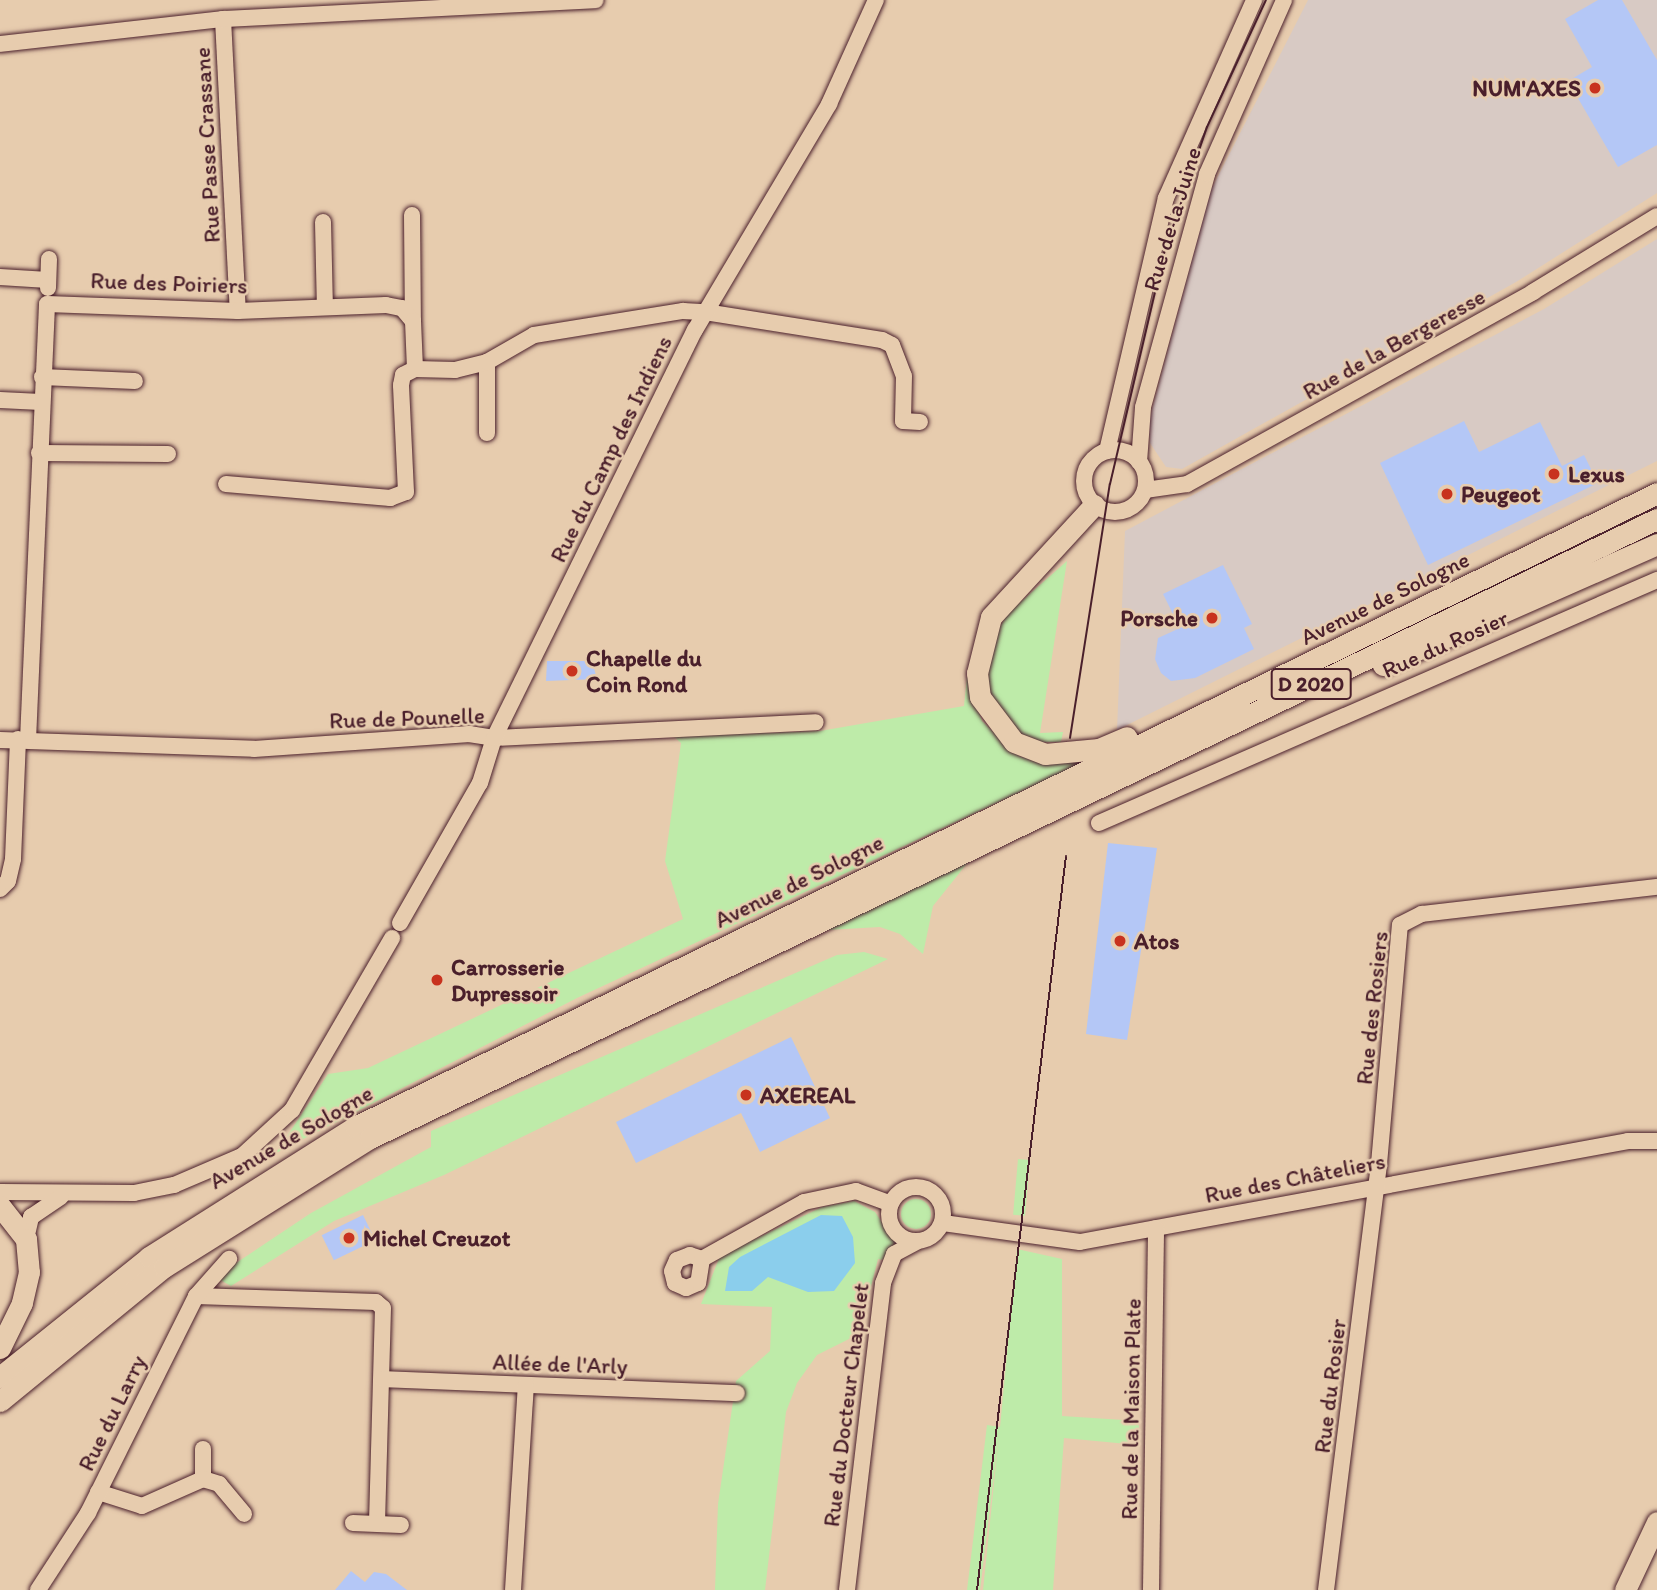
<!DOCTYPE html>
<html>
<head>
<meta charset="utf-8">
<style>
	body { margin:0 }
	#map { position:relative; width:1657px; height:1590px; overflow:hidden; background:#e7ccae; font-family:Itim,sans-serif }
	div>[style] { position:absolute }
	.built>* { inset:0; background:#d8cac4 }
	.green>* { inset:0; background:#beeba9; transform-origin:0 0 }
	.round { border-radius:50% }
	.water>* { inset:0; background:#8bceec }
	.building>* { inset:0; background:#b4c7f6; transform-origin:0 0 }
	.roads { filter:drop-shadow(0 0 2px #4a1f2b) drop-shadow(0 0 2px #4a1f2b) }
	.minor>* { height:16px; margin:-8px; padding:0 8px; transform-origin:8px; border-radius:8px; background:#e7ccae }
	.minor>.ring { margin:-8px; padding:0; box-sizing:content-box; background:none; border:16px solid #e7ccae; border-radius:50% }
	.major>* { height:21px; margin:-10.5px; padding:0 10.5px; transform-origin:10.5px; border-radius:10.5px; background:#e7ccae }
	.tram>* { height:2px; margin:-1px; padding:0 1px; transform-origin:1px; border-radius:1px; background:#4a1f2b }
	.dots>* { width:19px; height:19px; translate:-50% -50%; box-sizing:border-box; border:4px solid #e7ccae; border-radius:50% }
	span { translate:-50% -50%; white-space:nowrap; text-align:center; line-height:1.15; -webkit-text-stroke:5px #e7ccae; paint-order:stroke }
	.shield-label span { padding:2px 5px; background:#e7ccae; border:2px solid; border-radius:5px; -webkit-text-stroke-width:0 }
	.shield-label { font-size:21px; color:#4a1f2b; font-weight:700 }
	.poi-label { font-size:23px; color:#4a1f2b; font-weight:700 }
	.right { translate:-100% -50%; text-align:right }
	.left { translate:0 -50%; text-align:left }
	.street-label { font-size:23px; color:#4a1f2b }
</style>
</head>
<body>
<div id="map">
	<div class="built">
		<div style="clip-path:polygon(1308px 0,1657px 0,1657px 193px,1516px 282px,1182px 469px,1166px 467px,1150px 443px,1149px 421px,1210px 192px)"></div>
		<div style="clip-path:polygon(1657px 239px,1657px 461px,1117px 730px,1125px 531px,1544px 309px)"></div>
	</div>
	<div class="green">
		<div style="clip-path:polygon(1067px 561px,1040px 733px,1063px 732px,1061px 742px,1034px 742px,1010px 728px,993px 702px,984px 675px,989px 646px,1008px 613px)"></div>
		<div style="clip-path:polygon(967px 676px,982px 721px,1019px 756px,1045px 763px,1091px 759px,577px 998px,276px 1153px,328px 1074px,368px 1068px,683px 919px,665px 861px,681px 743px,673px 736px,820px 731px,964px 706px)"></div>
		<div style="clip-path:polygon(969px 861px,933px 906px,923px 954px,900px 934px,880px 927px,827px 930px)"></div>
		<div style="clip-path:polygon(864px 952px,888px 959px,444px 1175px,334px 1221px,231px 1286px,215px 1277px,311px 1213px,431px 1147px,431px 1131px,837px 955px)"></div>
		<div style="left:1018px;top:1159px;width:12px;height:56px;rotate:5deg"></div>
		<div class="round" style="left:901px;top:1199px;width:30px;height:30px"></div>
		<div style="clip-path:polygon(854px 1201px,875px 1212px,896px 1243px,884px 1260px,878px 1259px,859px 1334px,817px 1355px,797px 1383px,786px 1412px,765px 1590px,715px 1590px,718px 1504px,736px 1381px,770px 1351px,772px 1307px,701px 1304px,720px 1256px,822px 1207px)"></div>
		<div style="clip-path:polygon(1017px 1249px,1062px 1259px,1062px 1416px,1139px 1421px,1138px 1445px,1064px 1438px,1053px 1590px,983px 1590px,999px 1435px,980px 1590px,967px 1590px,987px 1425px,1000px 1427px)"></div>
	</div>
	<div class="water">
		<div style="clip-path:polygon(821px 1215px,842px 1216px,853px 1237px,855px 1263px,834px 1291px,808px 1292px,768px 1277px,752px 1291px,725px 1291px,729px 1267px,740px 1257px)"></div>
	</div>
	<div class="building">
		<div style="clip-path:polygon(1598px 0,1622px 0,1657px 60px,1657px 145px,1618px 167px,1568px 81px,1592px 67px,1565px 19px)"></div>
		<div style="clip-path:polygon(1464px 421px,1479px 452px,1540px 422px,1562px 466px,1584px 455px,1598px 483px,1428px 565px,1380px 463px)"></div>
		<div style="clip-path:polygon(1223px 565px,1252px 624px,1244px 628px,1254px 649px,1195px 678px,1171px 681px,1161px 673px,1155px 659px,1158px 638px,1180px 628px,1163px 594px)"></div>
		<div style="clip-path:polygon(547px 661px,592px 661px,597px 679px,546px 681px)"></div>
		<div style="clip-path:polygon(1108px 843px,1157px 848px,1127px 1040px,1086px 1034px)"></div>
		<div style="clip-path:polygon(791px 1037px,830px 1118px,760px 1152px,741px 1113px,636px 1163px,616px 1122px)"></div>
		<div style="left:363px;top:1215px;width:28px;height:46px;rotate:64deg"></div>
		<div style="clip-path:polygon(351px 1571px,365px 1582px,374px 1572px,386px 1574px,407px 1590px,335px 1590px)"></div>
	</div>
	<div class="roads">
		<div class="minor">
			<div style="left:223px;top:19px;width:292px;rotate:87.1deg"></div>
			<div style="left:0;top:44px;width:224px;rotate:-6.4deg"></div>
			<div style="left:223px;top:19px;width:373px;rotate:-2.9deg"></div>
			<div style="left:412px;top:215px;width:106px;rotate:89.5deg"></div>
			<div style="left:323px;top:222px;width:85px;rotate:88.7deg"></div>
			<div style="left:0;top:277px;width:48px;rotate:3.6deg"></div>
			<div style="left:48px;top:288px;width:29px;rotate:-88deg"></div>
			<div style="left:42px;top:377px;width:93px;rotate:2.5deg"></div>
			<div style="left:0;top:400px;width:41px;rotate:2.8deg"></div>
			<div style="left:487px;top:433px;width:71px;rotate:-90deg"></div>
			<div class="ring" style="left:1084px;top:450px;width:46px;height:46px"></div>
			<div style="left:1107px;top:451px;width:260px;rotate:-76.9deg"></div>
			<div style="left:1166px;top:198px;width:217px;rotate:-66deg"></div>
			<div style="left:39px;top:453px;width:129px;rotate:0.4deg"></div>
			<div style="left:1139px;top:462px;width:55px;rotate:-85.8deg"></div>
			<div style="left:1143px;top:407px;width:242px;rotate:-74.6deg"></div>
			<div style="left:1207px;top:174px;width:190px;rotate:-66.1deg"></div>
			<div style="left:226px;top:484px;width:165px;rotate:4.9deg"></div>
			<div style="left:390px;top:498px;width:17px;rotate:-21deg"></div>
			<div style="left:406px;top:492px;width:107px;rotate:-92.7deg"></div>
			<div style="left:401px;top:385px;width:10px;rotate:-79deg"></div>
			<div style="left:403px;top:375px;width:13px;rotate:-27deg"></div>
			<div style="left:1145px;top:490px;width:42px;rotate:-8.1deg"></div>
			<div style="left:1187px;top:484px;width:396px;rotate:-29deg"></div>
			<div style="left:1533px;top:292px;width:145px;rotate:-31.5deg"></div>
			<div style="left:0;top:740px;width:254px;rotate:2deg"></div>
			<div style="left:254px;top:749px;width:216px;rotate:-4deg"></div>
			<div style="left:469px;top:734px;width:25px;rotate:9deg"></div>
			<div style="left:494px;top:738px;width:322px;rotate:-2.8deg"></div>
			<div style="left:28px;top:740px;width:436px;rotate:-87.5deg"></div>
			<div style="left:47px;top:304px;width:191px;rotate:2.1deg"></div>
			<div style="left:238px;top:311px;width:148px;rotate:-2.3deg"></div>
			<div style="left:386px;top:305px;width:16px;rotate:11deg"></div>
			<div style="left:402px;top:308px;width:17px;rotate:50deg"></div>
			<div style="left:413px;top:321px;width:48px;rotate:87.6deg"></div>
			<div style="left:415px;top:369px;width:40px;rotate:1.4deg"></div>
			<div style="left:455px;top:370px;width:33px;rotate:-14deg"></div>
			<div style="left:487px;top:362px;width:54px;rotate:-29.9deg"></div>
			<div style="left:534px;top:335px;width:151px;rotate:-9.2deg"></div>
			<div style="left:683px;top:311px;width:22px;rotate:3deg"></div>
			<div style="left:705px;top:312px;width:179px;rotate:9deg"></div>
			<div style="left:882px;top:340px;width:11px;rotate:27deg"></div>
			<div style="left:892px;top:345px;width:33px;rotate:69deg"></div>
			<div style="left:904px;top:376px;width:45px;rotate:91.3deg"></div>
			<div style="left:903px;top:421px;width:17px;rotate:3deg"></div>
			<div style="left:1099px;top:823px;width:609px;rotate:-23.53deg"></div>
			<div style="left:0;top:889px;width:11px;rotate:-45deg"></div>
			<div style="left:8px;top:881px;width:23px;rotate:-77deg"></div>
			<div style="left:13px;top:859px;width:120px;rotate:-87.6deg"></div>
			<div style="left:400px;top:923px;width:161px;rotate:-60.3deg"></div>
			<div style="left:480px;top:783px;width:47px;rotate:-72.7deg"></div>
			<div style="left:494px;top:738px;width:455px;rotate:-63.8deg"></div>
			<div style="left:695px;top:330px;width:263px;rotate:-59.3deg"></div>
			<div style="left:829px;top:104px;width:114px;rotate:-65.7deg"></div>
			<div class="ring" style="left:889px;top:1187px;width:38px;height:38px"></div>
			<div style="left:0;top:1192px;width:134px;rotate:0.4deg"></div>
			<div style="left:134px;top:1193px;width:41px;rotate:-11.3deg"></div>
			<div style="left:174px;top:1185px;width:74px;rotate:-23.1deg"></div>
			<div style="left:242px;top:1156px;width:68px;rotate:-42.6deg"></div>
			<div style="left:292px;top:1110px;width:199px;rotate:-59.8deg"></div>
			<div style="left:943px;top:1223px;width:138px;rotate:7.9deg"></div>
			<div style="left:1080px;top:1242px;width:557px;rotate:-10.44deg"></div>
			<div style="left:1628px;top:1141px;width:29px"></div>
			<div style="left:26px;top:1239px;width:23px;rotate:-77deg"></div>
			<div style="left:31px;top:1217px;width:36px;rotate:-34deg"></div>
			<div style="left:702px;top:1259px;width:24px;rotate:99deg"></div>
			<div style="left:698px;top:1283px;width:13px;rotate:157deg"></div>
			<div style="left:686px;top:1288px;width:12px;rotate:-156deg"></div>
			<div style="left:675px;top:1283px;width:12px;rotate:-104deg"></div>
			<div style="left:672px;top:1271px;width:12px;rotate:-66deg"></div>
			<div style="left:677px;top:1260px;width:14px;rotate:-21deg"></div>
			<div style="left:690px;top:1255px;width:13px;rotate:18deg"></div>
			<div style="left:702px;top:1259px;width:117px;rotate:-29.2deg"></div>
			<div style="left:804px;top:1202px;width:53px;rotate:-11.9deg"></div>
			<div style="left:856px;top:1191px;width:37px;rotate:20deg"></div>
			<div style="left:196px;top:1296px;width:180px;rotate:1.9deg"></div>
			<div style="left:376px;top:1302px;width:9px;rotate:41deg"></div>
			<div style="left:383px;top:1308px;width:214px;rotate:91.6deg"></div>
			<div style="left:382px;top:1379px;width:355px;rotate:2.3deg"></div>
			<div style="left:203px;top:1449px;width:30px;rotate:90deg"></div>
			<div style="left:98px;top:1492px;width:46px;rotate:17.7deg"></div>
			<div style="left:142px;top:1506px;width:67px;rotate:-23.9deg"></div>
			<div style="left:203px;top:1479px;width:17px;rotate:17deg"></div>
			<div style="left:219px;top:1484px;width:39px;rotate:50deg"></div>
			<div style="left:353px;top:1523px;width:48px;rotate:2.4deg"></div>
			<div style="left:38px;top:1590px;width:92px;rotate:-57deg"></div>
			<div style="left:88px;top:1513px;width:242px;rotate:-63.5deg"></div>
			<div style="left:196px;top:1296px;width:50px;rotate:-48.3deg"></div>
			<div style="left:513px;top:1590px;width:205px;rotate:-86.4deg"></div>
			<div style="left:847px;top:1590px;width:309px;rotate:-83.3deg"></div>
			<div style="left:883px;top:1283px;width:31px;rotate:-69deg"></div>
			<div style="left:894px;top:1254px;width:26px;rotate:-28deg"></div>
			<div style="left:1151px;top:1590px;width:362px;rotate:-89.2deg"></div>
			<div style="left:1326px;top:1590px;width:429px;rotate:-82.9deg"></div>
			<div style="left:1379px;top:1164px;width:240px;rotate:-85deg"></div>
			<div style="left:1400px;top:925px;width:25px;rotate:-27deg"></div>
			<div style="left:1422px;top:914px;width:237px;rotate:-6.6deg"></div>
		</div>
		<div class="major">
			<div style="left:1094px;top:505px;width:152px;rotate:132.6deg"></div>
			<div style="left:991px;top:617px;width:58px;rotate:104deg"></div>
			<div style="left:977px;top:673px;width:24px;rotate:83deg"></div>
			<div style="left:980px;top:697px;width:56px;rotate:52.9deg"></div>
			<div style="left:1014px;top:742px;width:33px;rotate:21deg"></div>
			<div style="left:1045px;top:754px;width:54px;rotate:-5.3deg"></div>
			<div style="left:1099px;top:749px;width:30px;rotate:-23deg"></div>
			<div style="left:1383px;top:665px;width:300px;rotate:-23.8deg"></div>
			<div style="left:0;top:1206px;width:42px;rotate:51.8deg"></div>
			<div style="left:26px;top:1239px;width:33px;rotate:85deg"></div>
			<div style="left:29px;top:1272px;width:32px;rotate:103deg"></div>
			<div style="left:22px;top:1303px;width:50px;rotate:116.1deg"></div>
			<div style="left:0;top:1377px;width:191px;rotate:-38.8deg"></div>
			<div style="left:149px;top:1257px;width:244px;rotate:-32.3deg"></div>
			<div style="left:355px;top:1127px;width:1448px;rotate:-25.96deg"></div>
			<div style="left:0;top:1401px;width:212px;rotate:-39.3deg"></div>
			<div style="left:164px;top:1267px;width:243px;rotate:-32.1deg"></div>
			<div style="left:370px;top:1138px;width:1428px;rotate:-25.69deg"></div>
			<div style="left:1625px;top:1590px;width:75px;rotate:-64.8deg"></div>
		</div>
	</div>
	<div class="tram">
		<div style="left:1070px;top:738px;width:257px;rotate:-81.1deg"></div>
		<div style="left:1110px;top:484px;width:237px;rotate:-76.8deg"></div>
		<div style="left:1164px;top:253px;width:133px;rotate:-71.2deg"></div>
		<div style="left:1207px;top:127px;width:140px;rotate:-65.1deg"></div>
		<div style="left:977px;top:1590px;width:739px;rotate:-83.09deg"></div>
	</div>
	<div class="dots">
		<div style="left:1595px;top:88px;background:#c8321e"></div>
		<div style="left:1554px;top:474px;background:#c8321e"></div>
		<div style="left:1447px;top:494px;background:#c8321e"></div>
		<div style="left:1212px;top:618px;background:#c8321e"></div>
		<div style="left:572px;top:671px;background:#c8321e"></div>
		<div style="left:1120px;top:941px;background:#c8321e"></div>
		<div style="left:437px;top:980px;background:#c8321e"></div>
		<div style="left:746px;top:1095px;background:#c8321e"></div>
		<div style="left:349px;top:1238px;background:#c8321e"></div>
	</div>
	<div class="shield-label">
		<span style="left:1311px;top:684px">D 2020</span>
	</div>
	<div class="poi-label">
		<span class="right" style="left:1581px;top:88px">NUM'AXES</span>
		<span class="left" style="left:1568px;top:474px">Lexus</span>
		<span class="left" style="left:1461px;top:494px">Peugeot</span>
		<span class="right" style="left:1198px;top:618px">Porsche</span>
		<span class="left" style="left:586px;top:671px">Chapelle du<br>Coin Rond</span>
		<span class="left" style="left:1134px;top:941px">Atos</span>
		<span class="left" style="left:451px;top:980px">Carrosserie<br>Dupressoir</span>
		<span class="left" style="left:760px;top:1095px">AXEREAL</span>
		<span class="left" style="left:363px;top:1238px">Michel Creuzot</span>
	</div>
	<div class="street-label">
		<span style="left:207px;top:145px;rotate:-93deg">Rue Passe Crassane</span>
		<span style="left:1172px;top:219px;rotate:-73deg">Rue de la Juine</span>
		<span style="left:169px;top:283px;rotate:2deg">Rue des Poiriers</span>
		<span style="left:1394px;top:344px;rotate:-29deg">Rue de la Bergeresse</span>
		<span style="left:611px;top:449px;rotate:-64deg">Rue du Camp des Indiens</span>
		<span style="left:1385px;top:598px;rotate:-26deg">Avenue de Sologne</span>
		<span style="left:1445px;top:644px;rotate:-24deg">Rue du Rosier</span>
		<span style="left:407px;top:718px;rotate:-2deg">Rue de Pounelle</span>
		<span style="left:799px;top:881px;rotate:-26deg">Avenue de Sologne</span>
		<span style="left:1372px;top:1008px;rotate:-84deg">Rue des Rosiers</span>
		<span style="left:291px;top:1137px;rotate:-30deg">Avenue de Sologne</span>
		<span style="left:1295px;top:1178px;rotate:-11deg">Rue des Châteliers</span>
		<span style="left:560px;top:1364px;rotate:2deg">Allée de l'Arly</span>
		<span style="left:1330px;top:1386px;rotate:-83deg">Rue du Rosier</span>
		<span style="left:846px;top:1405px;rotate:-83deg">Rue du Docteur Chapelet</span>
		<span style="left:1131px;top:1409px;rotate:-89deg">Rue de la Maison Plate</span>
		<span style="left:112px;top:1413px;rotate:-64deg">Rue du Larry</span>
	</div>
</div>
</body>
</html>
